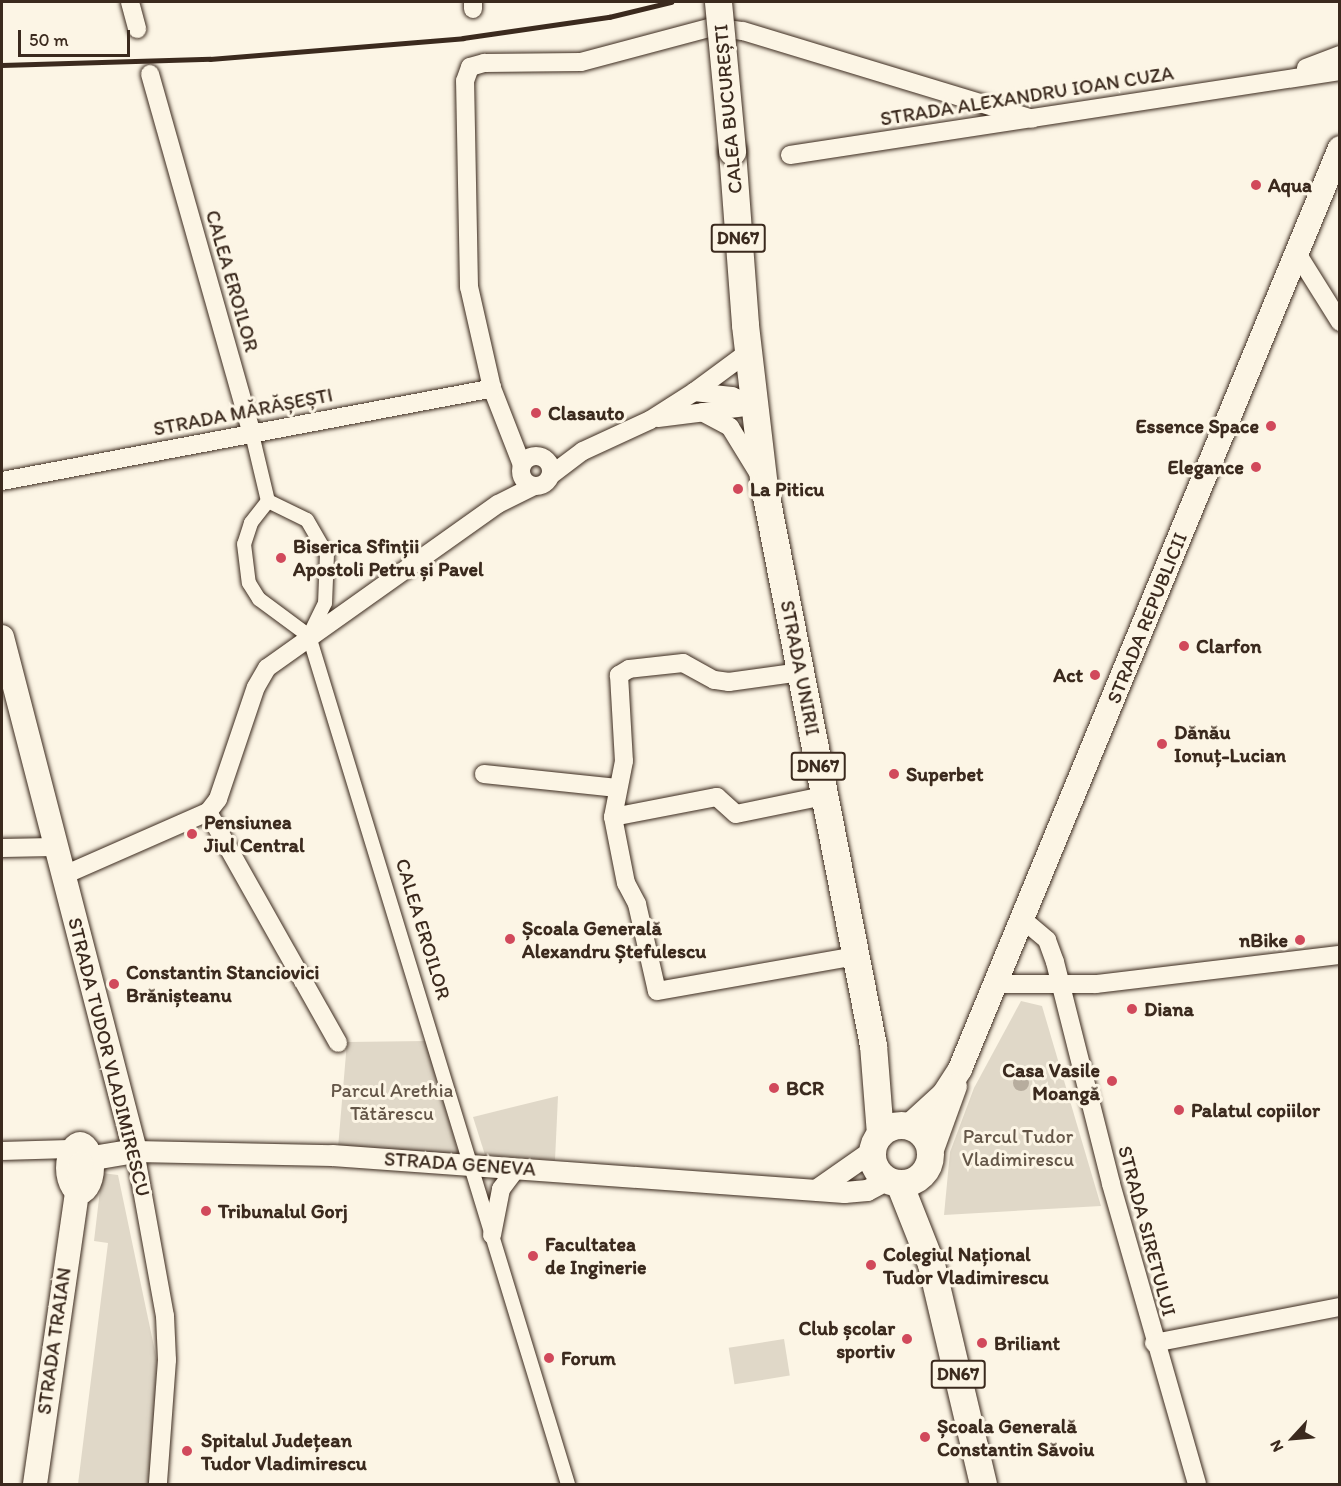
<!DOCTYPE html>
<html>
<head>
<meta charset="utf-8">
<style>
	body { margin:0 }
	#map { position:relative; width:1341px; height:1486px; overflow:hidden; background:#fcf5e5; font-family:Itim,sans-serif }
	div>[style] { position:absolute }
	.green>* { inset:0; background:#e0d8c8; transform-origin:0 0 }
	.water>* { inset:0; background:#b7ad9e }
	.round { border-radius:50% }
	.roads { filter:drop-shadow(0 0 2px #3b2a1e) drop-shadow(0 0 2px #3b2a1e) }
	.pedestrian>* { height:14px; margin:-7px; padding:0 7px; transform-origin:7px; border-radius:7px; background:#fcf5e5 }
	.minor>* { height:18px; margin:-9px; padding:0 9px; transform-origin:9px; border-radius:9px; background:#fcf5e5 }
	.minor>.ring { margin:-9px; padding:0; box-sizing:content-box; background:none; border:18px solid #fcf5e5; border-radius:50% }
	.tertiary>* { height:21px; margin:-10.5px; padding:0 10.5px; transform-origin:10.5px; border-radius:10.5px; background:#fcf5e5 }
	.secondary>* { height:24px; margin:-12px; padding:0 12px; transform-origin:12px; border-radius:12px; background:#fcf5e5 }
	.secondary>.ring { margin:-12px; padding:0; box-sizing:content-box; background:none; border:24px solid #fcf5e5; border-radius:50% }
	.primary>* { height:27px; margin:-13.5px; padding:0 13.5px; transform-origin:13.5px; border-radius:13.5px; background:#fcf5e5 }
	.primary>.ring { margin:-13.5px; padding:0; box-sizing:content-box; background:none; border:27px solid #fcf5e5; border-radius:50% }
	.rail>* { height:4.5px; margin:-2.25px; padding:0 2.25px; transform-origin:2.25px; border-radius:2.25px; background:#3b2a1e }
	.bridges { filter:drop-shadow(0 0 2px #3b2a1e) drop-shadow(0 0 2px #3b2a1e) }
	.primary-bridge>* { height:27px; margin:-13.5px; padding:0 13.5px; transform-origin:13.5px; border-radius:13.5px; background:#fcf5e5 }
	.dots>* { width:16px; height:16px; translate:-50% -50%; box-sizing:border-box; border:3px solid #fcf5e5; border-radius:50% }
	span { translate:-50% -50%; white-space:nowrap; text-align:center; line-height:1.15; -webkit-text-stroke:6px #fcf5e5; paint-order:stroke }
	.shield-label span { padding:2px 4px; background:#fcf5e5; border:2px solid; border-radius:4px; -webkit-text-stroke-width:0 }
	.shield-label { font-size:18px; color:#3b2a1e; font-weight:700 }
	.street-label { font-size:20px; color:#3b2a1e }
	.poi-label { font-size:20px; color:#3b2a1e; font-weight:700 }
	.left { translate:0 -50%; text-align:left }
	.right { translate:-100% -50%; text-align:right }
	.park-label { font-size:20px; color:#645648 }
	.frame { position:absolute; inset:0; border:3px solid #3b2a1e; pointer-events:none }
	.north { position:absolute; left:1263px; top:1408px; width:60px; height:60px; -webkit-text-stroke:4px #fcf5e5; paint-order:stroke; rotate:244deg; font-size:16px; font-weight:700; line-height:24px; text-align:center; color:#3b2a1e }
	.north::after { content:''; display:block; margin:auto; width:21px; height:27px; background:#3b2a1e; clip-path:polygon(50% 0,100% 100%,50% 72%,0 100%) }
	.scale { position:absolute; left:18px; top:30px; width:112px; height:27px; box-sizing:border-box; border:3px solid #3b2a1e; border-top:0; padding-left:8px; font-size:18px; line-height:21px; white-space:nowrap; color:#3b2a1e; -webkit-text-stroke:4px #fcf5e5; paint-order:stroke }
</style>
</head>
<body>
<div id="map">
	<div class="green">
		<div style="clip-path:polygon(1021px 1001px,1042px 1006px,1101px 1206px,944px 1215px,950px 1152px,974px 1088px)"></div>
		<div style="clip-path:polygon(426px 1041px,459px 1155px,338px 1148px,347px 1042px)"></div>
		<div style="clip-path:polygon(558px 1096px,555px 1160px,485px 1155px,473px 1117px)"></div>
		<div style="clip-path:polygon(102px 1173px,118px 1175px,157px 1361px,150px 1484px,78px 1484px,108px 1243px,94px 1241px)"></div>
		<div style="left:784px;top:1339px;width:37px;height:56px;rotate:81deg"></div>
	</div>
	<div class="water">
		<div class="round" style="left:1013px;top:1075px;width:16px;height:16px"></div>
	</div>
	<div class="roads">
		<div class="pedestrian">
			<div style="left:252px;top:434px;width:69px;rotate:76.6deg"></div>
			<div style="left:268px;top:501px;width:28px;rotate:128deg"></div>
			<div style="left:251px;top:523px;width:22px;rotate:108deg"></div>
			<div style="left:244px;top:544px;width:39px;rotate:83deg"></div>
			<div style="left:249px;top:583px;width:19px;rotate:58deg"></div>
			<div style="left:259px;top:599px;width:62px;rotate:36.5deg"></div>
			<div style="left:309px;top:636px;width:887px;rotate:73.02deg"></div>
			<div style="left:268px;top:501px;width:43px;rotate:26deg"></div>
			<div style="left:307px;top:520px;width:39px;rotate:60deg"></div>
			<div style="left:327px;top:554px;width:49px;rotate:92.3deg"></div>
			<div style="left:325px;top:603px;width:37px;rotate:116deg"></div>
		</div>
		<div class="minor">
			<div style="left:130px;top:2px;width:28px;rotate:75deg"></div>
			<div style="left:473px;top:2px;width:7px;rotate:90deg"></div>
			<div style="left:1306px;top:68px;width:36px;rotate:-21deg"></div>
			<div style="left:150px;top:74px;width:374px;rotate:74.2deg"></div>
			<div style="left:790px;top:155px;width:556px;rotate:-8.68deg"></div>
			<div style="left:1295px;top:250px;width:85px;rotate:58deg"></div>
			<div style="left:694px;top:392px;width:38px;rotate:6deg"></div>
			<div style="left:732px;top:396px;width:22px;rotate:24deg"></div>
			<div style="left:702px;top:412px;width:32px;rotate:28deg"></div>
			<div style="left:730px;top:427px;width:52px;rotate:58.5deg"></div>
			<div style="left:658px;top:418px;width:96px;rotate:-7.2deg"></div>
			<div class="ring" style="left:521px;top:456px;width:12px;height:12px"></div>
			<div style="left:522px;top:465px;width:83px;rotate:-111.3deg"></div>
			<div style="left:492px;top:388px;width:104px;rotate:-102.8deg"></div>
			<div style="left:469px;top:287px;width:206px;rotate:-91.1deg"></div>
			<div style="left:465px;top:81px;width:15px;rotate:-70deg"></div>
			<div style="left:470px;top:67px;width:15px;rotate:-16deg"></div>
			<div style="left:484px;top:63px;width:97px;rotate:-0.6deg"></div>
			<div style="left:581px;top:62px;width:137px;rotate:-14.9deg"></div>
			<div style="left:713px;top:27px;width:30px;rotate:8deg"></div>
			<div style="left:743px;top:31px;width:302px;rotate:16.9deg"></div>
			<div style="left:551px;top:475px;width:40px;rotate:-37deg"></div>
			<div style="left:583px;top:451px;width:74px;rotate:-24.8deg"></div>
			<div style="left:650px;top:420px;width:52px;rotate:-32.5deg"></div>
			<div style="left:694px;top:392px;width:67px;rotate:-36.5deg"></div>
			<div style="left:2px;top:481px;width:499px;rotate:-10.7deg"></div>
			<div style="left:801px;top:672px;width:73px;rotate:172.1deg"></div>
			<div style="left:729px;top:682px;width:15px;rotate:-172deg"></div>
			<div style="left:714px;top:680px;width:35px;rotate:-151deg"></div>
			<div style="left:683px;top:663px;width:54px;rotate:173.7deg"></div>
			<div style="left:629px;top:669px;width:12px;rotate:149deg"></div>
			<div style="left:619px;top:675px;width:86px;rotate:86.7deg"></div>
			<div style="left:624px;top:761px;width:57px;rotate:101.1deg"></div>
			<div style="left:613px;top:817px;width:67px;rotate:78.9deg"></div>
			<div style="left:626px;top:883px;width:24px;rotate:62deg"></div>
			<div style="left:637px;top:904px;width:89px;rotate:77.1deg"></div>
			<div style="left:657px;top:991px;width:201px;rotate:-10deg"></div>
			<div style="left:484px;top:774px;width:134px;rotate:6deg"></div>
			<div style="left:208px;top:812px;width:265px;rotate:60.6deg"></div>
			<div style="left:613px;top:817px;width:106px;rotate:-10.9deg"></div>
			<div style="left:717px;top:797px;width:25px;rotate:42deg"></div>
			<div style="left:736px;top:814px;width:90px;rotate:-11.6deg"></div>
			<div style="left:2px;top:848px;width:52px;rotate:-1.1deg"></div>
			<div style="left:62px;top:876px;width:159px;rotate:-23.7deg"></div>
			<div style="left:208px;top:812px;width:16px;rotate:-52deg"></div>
			<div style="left:218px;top:799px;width:118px;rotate:-71.3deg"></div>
			<div style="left:256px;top:687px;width:22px;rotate:-60deg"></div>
			<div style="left:267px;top:668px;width:283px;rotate:-35.4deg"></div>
			<div style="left:498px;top:504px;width:40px;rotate:-26.6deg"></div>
			<div style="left:1021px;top:918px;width:34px;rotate:40deg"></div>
			<div style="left:1047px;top:940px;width:23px;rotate:70deg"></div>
			<div style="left:1055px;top:962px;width:229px;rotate:75.8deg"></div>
			<div style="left:1111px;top:1184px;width:312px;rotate:74deg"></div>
			<div style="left:994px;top:984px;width:102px"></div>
			<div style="left:1096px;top:984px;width:246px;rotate:-6.8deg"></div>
			<div style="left:2px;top:1151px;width:67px;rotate:-1.7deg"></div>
			<div style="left:135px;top:1151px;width:168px;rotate:79.7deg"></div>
			<div style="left:165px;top:1316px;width:44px;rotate:87.4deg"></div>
			<div style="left:167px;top:1360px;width:124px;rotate:94.2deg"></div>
			<div style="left:492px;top:1235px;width:47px;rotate:-78.9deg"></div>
			<div style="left:501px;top:1189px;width:26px;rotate:-53deg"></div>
			<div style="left:1154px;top:1343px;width:189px;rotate:-11deg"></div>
		</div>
		<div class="tertiary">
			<div style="left:135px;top:1151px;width:197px;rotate:1.2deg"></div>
			<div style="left:332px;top:1155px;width:513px;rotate:4.13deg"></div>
			<div style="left:844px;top:1192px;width:23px;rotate:-5deg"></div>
			<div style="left:867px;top:1190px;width:24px;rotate:-28deg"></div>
			<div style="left:817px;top:1189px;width:68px;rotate:-34.9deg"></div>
		</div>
		<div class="secondary">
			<div style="left:2px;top:637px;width:531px;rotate:75.49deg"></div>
			<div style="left:135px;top:1151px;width:49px;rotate:170.5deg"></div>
			<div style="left:909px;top:1126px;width:47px;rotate:-42.4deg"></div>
			<div style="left:944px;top:1094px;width:30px;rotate:-57deg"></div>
			<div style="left:960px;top:1069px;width:996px;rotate:-67.58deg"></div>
			<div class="ring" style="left:68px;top:1144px;width:-4px;height:-4px"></div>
			<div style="left:930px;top:1155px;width:73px;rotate:-70.1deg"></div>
			<div style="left:35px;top:1484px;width:323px;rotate:-81.8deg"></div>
		</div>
		<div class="primary">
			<div style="left:732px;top:151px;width:174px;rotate:85.7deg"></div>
			<div style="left:745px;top:325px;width:162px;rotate:83.3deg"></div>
			<div style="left:764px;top:486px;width:570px;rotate:78.97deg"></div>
			<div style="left:873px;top:1045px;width:89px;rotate:85.5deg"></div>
			<div class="ring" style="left:872px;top:1125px;width:31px;height:31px"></div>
			<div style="left:899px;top:1183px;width:87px;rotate:68.4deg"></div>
			<div style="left:931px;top:1264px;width:226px;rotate:76.7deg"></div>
		</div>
	</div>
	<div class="rail">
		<div style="left:2px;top:65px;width:208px;rotate:-1.7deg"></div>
		<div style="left:210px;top:59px;width:254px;rotate:-4.7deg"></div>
		<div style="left:463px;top:38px;width:148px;rotate:-8.2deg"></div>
		<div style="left:609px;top:17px;width:64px;rotate:-13.6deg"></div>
	</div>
	<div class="bridges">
		<div class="primary-bridge">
			<div style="left:718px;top:2px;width:150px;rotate:84.6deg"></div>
		</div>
	</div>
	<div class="dots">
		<div style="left:1256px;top:185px;background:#d1495b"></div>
		<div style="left:536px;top:413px;background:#d1495b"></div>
		<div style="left:1271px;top:426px;background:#d1495b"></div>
		<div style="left:1256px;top:467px;background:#d1495b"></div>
		<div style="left:738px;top:489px;background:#d1495b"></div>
		<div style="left:281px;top:558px;background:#d1495b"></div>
		<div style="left:1184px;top:646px;background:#d1495b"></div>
		<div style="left:1095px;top:675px;background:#d1495b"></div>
		<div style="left:1162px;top:744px;background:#d1495b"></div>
		<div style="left:894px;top:774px;background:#d1495b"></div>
		<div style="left:192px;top:834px;background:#d1495b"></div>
		<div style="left:510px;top:939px;background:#d1495b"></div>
		<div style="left:1300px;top:940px;background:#d1495b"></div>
		<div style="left:114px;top:984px;background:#d1495b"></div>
		<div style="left:1132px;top:1009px;background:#d1495b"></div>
		<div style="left:1112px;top:1081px;background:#d1495b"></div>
		<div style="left:774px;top:1088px;background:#d1495b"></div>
		<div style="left:1179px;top:1110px;background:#d1495b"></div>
		<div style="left:206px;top:1211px;background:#d1495b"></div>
		<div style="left:533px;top:1256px;background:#d1495b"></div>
		<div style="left:871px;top:1265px;background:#d1495b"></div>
		<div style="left:907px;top:1339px;background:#d1495b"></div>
		<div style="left:982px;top:1343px;background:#d1495b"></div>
		<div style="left:549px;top:1358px;background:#d1495b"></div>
		<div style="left:925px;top:1437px;background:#d1495b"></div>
		<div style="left:187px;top:1451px;background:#d1495b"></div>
	</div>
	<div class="shield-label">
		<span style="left:738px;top:238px">DN67</span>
		<span style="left:818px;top:766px">DN67</span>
		<span style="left:958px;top:1374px">DN67</span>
	</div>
	<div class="street-label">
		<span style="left:1027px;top:96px;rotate:-9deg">STRADA ALEXANDRU IOAN CUZA</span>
		<span style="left:728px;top:109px;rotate:-95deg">CALEA BUCUREȘTI</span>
		<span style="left:232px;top:281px;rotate:74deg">CALEA EROILOR</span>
		<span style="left:243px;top:412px;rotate:-11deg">STRADA MĂRĂȘEȘTI</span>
		<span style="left:1147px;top:618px;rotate:-68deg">STRADA REPUBLICII</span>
		<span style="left:800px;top:668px;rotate:79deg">STRADA UNIRII</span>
		<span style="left:423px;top:929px;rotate:73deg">CALEA EROILOR</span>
		<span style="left:109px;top:1057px;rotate:76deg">STRADA TUDOR VLADIMIRESCU</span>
		<span style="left:460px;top:1164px;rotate:4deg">STRADA GENEVA</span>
		<span style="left:1147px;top:1231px;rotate:75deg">STRADA SIRETULUI</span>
		<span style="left:54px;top:1341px;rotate:-82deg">STRADA TRAIAN</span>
	</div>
	<div class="poi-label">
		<span class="left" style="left:1268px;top:185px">Aqua</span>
		<span class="left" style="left:548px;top:413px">Clasauto</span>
		<span class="right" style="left:1259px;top:426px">Essence Space</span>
		<span class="right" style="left:1244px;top:467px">Elegance</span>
		<span class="left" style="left:750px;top:489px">La Piticu</span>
		<span class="left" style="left:293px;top:558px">Biserica Sfinții<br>Apostoli Petru și Pavel</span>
		<span class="left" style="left:1196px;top:646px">Clarfon</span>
		<span class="right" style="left:1083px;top:675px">Act</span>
		<span class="left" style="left:1174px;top:744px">Dănău<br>Ionuț-Lucian</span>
		<span class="left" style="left:906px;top:774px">Superbet</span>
		<span class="left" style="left:204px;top:834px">Pensiunea<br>Jiul Central</span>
		<span class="left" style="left:522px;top:940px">Școala Generală<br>Alexandru Ștefulescu</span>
		<span class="right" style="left:1288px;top:940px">nBike</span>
		<span class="left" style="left:126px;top:984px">Constantin Stanciovici<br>Brănișteanu</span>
		<span class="left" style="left:1144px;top:1009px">Diana</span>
		<span class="right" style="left:1100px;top:1082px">Casa Vasile<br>Moangă</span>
		<span class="left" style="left:786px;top:1088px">BCR</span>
		<span class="left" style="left:1191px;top:1110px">Palatul copiilor</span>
		<span class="left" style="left:218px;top:1211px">Tribunalul Gorj</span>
		<span class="left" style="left:545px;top:1256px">Facultatea<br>de Inginerie</span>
		<span class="left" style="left:883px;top:1266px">Colegiul Național<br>Tudor Vladimirescu</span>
		<span class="right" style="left:895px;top:1340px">Club școlar<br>sportiv</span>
		<span class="left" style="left:994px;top:1343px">Briliant</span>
		<span class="left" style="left:561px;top:1358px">Forum</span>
		<span class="left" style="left:937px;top:1438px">Școala Generală<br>Constantin Săvoiu</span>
		<span class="left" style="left:201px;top:1452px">Spitalul Județean<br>Tudor Vladimirescu</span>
	</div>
	<div class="park-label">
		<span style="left:392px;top:1102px">Parcul Arethia<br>Tătărescu</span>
		<span style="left:1018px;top:1148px">Parcul Tudor<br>Vladimirescu</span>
	</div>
	<div class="frame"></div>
	<div class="north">N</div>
	<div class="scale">50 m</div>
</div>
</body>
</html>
